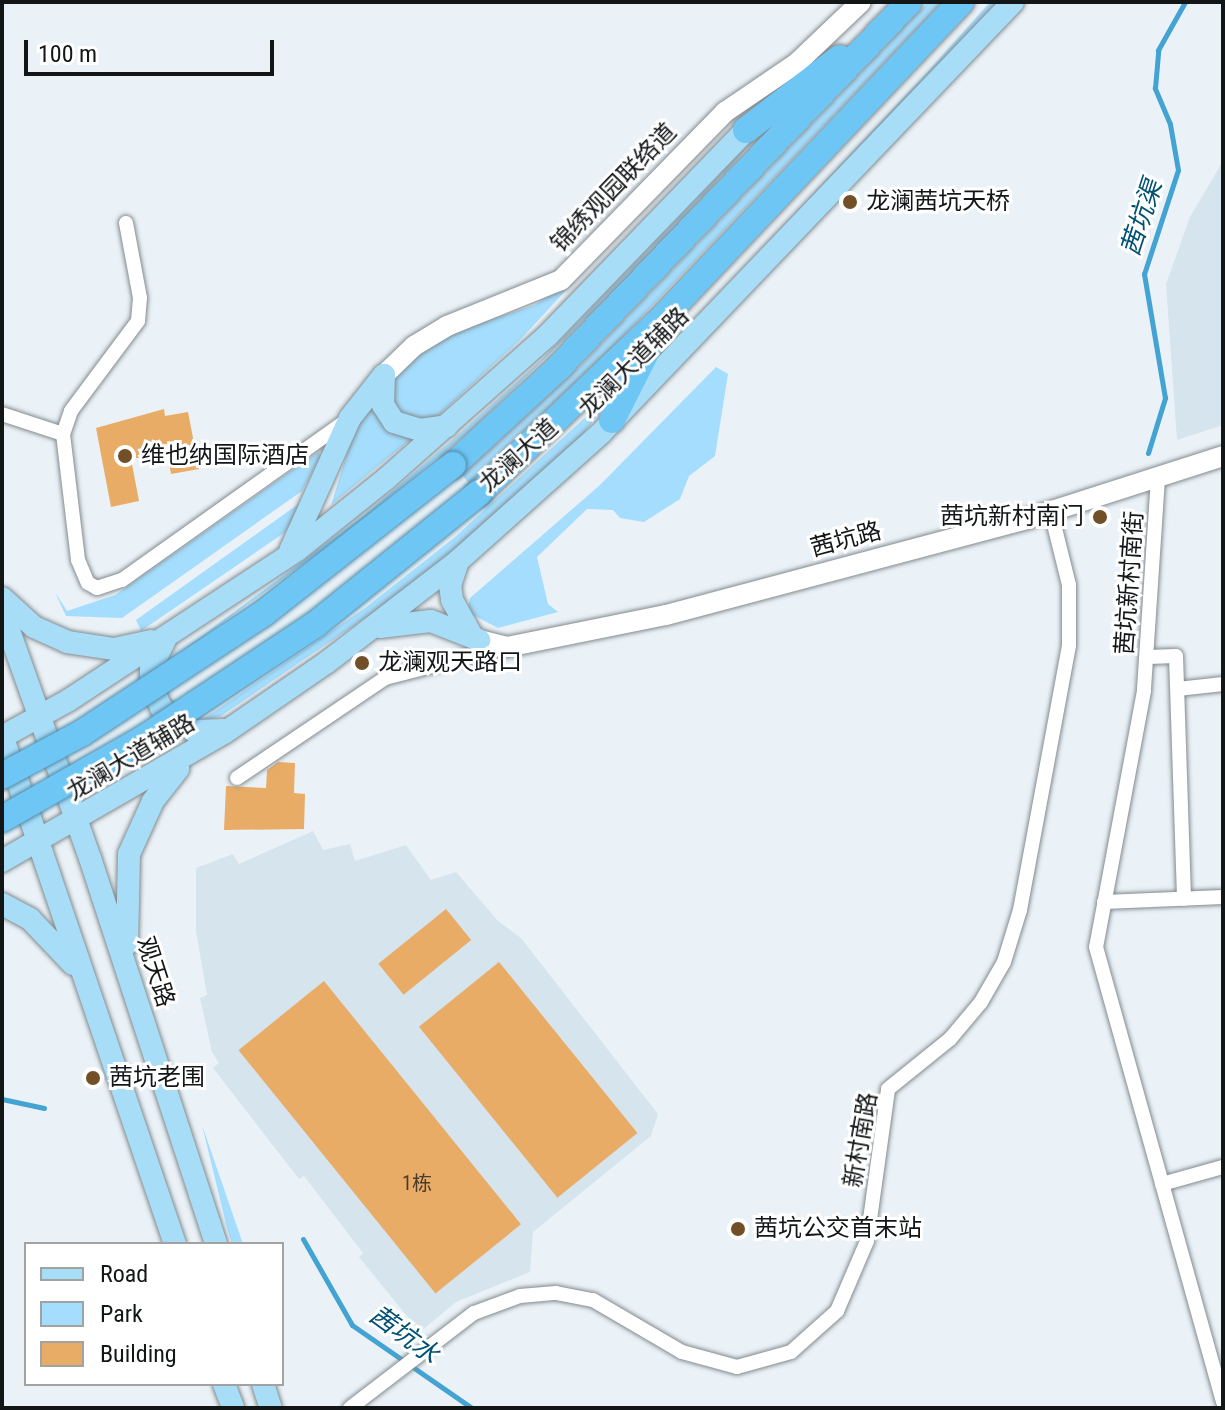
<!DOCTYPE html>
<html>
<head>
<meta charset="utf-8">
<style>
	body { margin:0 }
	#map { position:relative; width:1225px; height:1410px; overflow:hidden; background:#eaf2f7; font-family:"Roboto Condensed","Noto Sans SC",sans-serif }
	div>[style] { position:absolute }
	.built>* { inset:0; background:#d5e4ed }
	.green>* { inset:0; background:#a4ddfd }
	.stream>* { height:5px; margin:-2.5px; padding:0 2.5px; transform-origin:2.5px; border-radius:2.5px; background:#43a3d2 }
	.building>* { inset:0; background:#e9ac66; transform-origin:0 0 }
	.roads { filter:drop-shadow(0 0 2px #838b8f) drop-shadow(0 0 2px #838b8f) }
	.street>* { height:14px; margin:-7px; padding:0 7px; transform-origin:7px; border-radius:7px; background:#fff }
	.secondary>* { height:20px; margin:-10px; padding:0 10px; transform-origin:10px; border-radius:10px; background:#fff }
	.primary>* { height:22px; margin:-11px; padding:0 11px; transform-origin:11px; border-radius:11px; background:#a8ddf8 }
	.highway>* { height:26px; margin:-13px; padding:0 13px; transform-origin:13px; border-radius:13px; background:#6ec6f4 }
	.bridges { filter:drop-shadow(0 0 2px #4e88a7) drop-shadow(0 0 2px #4e88a7) }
	.highway-bridge>* { height:26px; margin:-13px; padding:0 13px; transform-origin:13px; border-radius:13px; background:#6ec6f4 }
	.dots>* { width:22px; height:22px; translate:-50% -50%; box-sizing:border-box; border:4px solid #fff; border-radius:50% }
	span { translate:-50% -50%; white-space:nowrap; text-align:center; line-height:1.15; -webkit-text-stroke:6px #fff; paint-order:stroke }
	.number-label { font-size:20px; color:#483c2b }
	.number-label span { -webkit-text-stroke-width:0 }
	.street-label { font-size:24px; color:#131617 }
	.poi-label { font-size:24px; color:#131617 }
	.left { translate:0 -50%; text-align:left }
	.right { translate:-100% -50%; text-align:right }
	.water-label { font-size:26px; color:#005272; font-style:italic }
	.frame { position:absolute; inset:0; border:4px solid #131617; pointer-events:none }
	.legend { position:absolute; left:24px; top:1242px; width:260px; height:144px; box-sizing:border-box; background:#fff; border:2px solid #a1a2a2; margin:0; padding:10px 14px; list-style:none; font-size:24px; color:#131617 }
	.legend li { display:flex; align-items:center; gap:16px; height:40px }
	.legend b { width:40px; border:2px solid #a1a2a2 }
	.scale { position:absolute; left:24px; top:40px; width:250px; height:36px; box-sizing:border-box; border:4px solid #131617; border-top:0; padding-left:10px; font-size:24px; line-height:28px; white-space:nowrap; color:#131617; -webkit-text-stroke:6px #fff; paint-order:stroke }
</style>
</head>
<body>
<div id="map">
	<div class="built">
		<div style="clip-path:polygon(1223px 161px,1223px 425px,1177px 440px,1166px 284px,1190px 217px)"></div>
		<div style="clip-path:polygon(313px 831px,323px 850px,350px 844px,355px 861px,406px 845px,431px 880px,456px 872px,498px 921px,521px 938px,658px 1114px,651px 1136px,533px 1232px,530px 1272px,456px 1302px,420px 1332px,359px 1257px,363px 1253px,304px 1176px,299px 1179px,213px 1068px,219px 1063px,212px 1052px,200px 998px,207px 995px,196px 931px,196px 868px,233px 854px,239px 864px)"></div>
	</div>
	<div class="green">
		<div style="clip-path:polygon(928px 2px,942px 2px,610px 350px,469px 483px,462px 475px,580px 366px)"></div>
		<div style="clip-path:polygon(990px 2px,1004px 2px,648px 370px,931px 68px)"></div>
		<div style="clip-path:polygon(778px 114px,640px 266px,469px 432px,341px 537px,158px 669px,363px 516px,452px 440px,541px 360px)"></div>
		<div style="clip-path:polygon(581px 274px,520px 340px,437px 417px,426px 421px,397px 411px,391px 382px,407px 363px,455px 332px,534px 305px)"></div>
		<div style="clip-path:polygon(716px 367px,728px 374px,715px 456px,689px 476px,680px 499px,644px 522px,620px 518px,613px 510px,587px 509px,537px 557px,548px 604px,558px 612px,498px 628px,467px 612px,470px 598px,600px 485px)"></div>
		<div style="clip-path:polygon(627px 379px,567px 454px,431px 573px,221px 716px,195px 725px,365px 608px,455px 537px)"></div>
		<div style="clip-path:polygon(373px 399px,384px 425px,416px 435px,331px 505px,352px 437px)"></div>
		<div style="clip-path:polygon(318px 452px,321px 456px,302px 491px,122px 618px,66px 616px,55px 592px,67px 611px,115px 595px)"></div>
		<div style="clip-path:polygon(311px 495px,284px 533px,141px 631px,136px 620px)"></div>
		<div style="clip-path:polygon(202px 1125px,243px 1244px,232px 1244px,227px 1228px)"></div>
	</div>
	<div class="stream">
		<div style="left:1148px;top:453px;width:58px;rotate:-72.8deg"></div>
		<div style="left:1165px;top:398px;width:126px;rotate:-99.6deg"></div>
		<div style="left:1144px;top:274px;width:109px;rotate:-71.9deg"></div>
		<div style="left:1178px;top:170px;width:47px;rotate:-99.9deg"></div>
		<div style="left:1170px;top:124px;width:39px;rotate:-113deg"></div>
		<div style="left:1155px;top:88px;width:38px;rotate:-85deg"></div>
		<div style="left:1158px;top:50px;width:55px;rotate:-60.6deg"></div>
		<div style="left:2px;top:1099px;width:43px;rotate:12.1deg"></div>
		<div style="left:303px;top:1239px;width:99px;rotate:60.3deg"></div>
		<div style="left:352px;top:1325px;width:146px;rotate:34.7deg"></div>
	</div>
	<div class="building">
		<div style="clip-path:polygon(164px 409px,165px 416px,188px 412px,199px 469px,171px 474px,167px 453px,131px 459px,139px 501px,111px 507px,96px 428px)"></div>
		<div style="clip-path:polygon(278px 762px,295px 763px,294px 793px,305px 794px,304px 829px,224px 830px,226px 786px,266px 788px,267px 770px)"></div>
		<div style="left:446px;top:909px;width:40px;height:87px;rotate:51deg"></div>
		<div style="left:499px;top:962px;width:220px;height:103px;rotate:51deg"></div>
		<div style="left:324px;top:981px;width:313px;height:110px;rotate:51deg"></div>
	</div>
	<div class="roads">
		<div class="street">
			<div style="left:126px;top:223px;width:76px;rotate:79.4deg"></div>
			<div style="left:140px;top:298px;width:23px;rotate:95deg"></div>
			<div style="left:138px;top:321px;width:112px;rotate:126.7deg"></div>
			<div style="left:71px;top:411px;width:24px;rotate:109deg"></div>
			<div style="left:63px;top:434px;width:127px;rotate:83.2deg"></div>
			<div style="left:78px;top:560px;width:25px;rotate:67deg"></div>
			<div style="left:88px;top:583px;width:10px;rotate:29deg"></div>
			<div style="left:97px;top:588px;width:26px;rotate:-18deg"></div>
			<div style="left:122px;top:580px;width:275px;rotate:-35.4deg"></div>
			<div style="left:2px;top:414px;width:64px;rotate:18.2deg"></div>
			<div style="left:1158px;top:478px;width:213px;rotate:93.8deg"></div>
			<div style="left:1144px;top:691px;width:260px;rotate:100.6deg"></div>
			<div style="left:1096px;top:947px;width:472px;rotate:74.4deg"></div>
			<div style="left:1148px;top:657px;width:28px;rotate:-2deg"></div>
			<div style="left:1176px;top:656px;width:243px;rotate:88.1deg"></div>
			<div style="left:1178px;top:689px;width:45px;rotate:-6.3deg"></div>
			<div style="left:237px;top:778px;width:179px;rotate:-34deg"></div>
			<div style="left:385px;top:678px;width:121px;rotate:-14.4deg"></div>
			<div style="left:1104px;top:902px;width:119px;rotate:-2.4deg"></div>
			<div style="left:1162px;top:1184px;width:63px;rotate:-15.6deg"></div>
			<div style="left:350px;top:1408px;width:156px;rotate:-37.5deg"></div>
			<div style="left:474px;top:1313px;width:49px;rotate:-20.3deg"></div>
			<div style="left:520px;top:1296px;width:36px;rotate:-5deg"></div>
			<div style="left:556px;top:1293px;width:38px;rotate:11deg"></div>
			<div style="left:593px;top:1300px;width:103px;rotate:30.3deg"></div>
			<div style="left:682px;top:1352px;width:57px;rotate:15.3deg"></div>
			<div style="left:737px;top:1367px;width:56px;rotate:-15.5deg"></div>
			<div style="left:791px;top:1352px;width:62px;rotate:-41.7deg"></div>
			<div style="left:837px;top:1311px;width:76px;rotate:-66.8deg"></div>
			<div style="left:867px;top:1241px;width:153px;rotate:-82.1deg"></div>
			<div style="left:888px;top:1089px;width:80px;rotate:-38.9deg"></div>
			<div style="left:950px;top:1039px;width:48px;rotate:-50deg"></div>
			<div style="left:981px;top:1002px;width:46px;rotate:-60.1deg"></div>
			<div style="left:1004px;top:962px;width:54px;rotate:-72.9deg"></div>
			<div style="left:1020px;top:910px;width:269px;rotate:-79.5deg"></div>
			<div style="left:1069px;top:645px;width:60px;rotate:-90deg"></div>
			<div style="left:1069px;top:585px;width:75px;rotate:-103.9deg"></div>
		</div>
		<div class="secondary">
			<div style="left:384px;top:375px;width:42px;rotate:-44deg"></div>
			<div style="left:414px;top:346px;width:39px;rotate:-31deg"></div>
			<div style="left:447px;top:326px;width:123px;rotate:-22deg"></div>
			<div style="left:561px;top:280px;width:235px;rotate:-45.7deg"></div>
			<div style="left:725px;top:112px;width:87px;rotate:-34.2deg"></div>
			<div style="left:797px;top:63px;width:88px;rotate:-43.6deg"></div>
			<div style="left:479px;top:640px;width:29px;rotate:14deg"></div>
			<div style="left:507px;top:647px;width:162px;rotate:-11.4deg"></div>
			<div style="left:666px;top:615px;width:374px;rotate:-14.9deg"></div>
			<div style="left:1027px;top:519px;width:206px;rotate:-17.8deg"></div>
		</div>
		<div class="primary">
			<div style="left:384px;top:375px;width:30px;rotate:92deg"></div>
			<div style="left:383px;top:405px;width:20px;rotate:57deg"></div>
			<div style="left:394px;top:422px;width:27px;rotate:17deg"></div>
			<div style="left:420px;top:430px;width:27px;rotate:-8deg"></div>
			<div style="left:290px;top:551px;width:146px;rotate:-65.7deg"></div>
			<div style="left:350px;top:418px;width:55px;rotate:-51.7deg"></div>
			<div style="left:458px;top:561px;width:25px;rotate:108deg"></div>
			<div style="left:450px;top:585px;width:15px;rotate:82deg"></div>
			<div style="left:452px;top:600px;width:39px;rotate:61deg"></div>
			<div style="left:2px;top:598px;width:43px;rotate:42.2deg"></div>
			<div style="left:34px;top:627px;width:36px;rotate:24deg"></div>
			<div style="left:67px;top:642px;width:48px;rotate:8.5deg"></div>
			<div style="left:114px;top:649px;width:38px;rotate:-12deg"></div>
			<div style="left:2px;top:611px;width:262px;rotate:70.4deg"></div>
			<div style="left:90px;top:858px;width:406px;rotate:71.9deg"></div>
			<div style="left:380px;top:627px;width:51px;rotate:-6.7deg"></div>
			<div style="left:431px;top:621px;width:52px;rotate:21.6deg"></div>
			<div style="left:165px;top:640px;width:32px;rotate:116deg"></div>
			<div style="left:151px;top:669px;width:15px;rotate:90deg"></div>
			<div style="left:151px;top:684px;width:26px;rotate:67deg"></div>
			<div style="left:161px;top:708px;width:40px;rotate:34.9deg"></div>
			<div style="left:194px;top:731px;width:30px;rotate:-2deg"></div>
			<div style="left:2px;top:735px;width:538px;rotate:71.23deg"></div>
			<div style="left:2px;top:737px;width:77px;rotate:-28.9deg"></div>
			<div style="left:69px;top:700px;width:272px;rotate:-33.3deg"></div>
			<div style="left:296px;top:551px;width:117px;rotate:-38.7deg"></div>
			<div style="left:387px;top:478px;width:215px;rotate:-41.6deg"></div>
			<div style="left:548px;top:335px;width:285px;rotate:-46deg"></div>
			<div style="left:2px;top:861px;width:256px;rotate:-30deg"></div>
			<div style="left:224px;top:733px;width:124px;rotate:-34.5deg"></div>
			<div style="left:326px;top:663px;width:167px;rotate:-37.7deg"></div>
			<div style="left:458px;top:561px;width:192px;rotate:-41.8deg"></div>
			<div style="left:601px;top:433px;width:596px;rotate:-46.29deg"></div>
			<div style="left:2px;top:904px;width:32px;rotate:28deg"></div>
			<div style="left:30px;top:919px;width:62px;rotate:46.3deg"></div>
			<div style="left:127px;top:944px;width:90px;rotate:-88.7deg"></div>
			<div style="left:129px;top:854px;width:58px;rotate:-65.6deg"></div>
			<div style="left:153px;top:801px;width:41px;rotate:-52deg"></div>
			<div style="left:224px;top:1384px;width:26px;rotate:69deg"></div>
			<div style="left:263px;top:1384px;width:25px;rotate:72deg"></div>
		</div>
		<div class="highway">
			<div style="left:746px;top:130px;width:118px;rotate:-37.5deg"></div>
			<div style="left:612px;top:420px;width:93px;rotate:-63.2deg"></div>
			<div style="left:453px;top:465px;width:143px;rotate:-42.7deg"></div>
			<div style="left:558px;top:368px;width:507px;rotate:-46.2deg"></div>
			<div style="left:479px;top:493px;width:257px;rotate:-43.7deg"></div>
			<div style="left:665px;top:315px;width:431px;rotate:-46.6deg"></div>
		</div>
	</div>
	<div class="bridges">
		<div class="highway-bridge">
			<div style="left:2px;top:776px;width:91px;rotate:-28.3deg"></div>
			<div style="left:82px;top:733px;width:218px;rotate:-33.4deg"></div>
			<div style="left:264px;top:613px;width:240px;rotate:-38.1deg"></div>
			<div style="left:2px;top:819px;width:162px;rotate:-29.6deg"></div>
			<div style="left:143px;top:739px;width:208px;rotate:-33.6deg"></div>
			<div style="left:316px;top:624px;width:209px;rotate:-38.8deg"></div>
		</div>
	</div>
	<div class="dots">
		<div style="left:850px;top:202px;background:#714f27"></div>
		<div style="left:125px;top:456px;background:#714f27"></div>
		<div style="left:1100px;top:517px;background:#714f27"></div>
		<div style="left:362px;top:663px;background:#714f27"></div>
		<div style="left:93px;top:1078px;background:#714f27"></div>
		<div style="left:738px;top:1229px;background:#714f27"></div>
	</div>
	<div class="number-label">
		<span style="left:417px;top:1183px">1栋</span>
	</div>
	<div class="street-label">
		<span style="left:614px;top:188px;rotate:-46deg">锦绣观园联络道</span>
		<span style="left:634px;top:363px;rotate:-45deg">龙澜大道辅路</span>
		<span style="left:519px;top:456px;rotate:-42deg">龙澜大道</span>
		<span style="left:846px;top:540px;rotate:-15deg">茜坑路</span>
		<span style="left:1130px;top:583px;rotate:-86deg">茜坑新村南街</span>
		<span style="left:131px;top:758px;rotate:-31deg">龙澜大道辅路</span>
		<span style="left:155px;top:972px;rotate:72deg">观天路</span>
		<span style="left:861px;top:1140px;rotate:-80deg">新村南路</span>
	</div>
	<div class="poi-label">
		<span class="left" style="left:866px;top:202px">龙澜茜坑天桥</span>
		<span class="left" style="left:141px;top:456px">维也纳国际酒店</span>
		<span class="right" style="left:1084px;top:517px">茜坑新村南门</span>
		<span class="left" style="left:378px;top:663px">龙澜观天路口</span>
		<span class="left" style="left:109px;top:1078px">茜坑老围</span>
		<span class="left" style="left:754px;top:1229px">茜坑公交首末站</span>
	</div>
	<div class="water-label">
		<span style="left:1142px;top:218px;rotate:-72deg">茜坑渠</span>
		<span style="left:404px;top:1335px;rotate:36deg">茜坑水</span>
	</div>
	<div class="frame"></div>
	<ul class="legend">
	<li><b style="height:10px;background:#a8ddf8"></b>Road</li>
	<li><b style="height:22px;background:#a4ddfd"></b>Park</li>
	<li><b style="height:22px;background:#e9ac66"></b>Building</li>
	</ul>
	<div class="scale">100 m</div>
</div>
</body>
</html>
